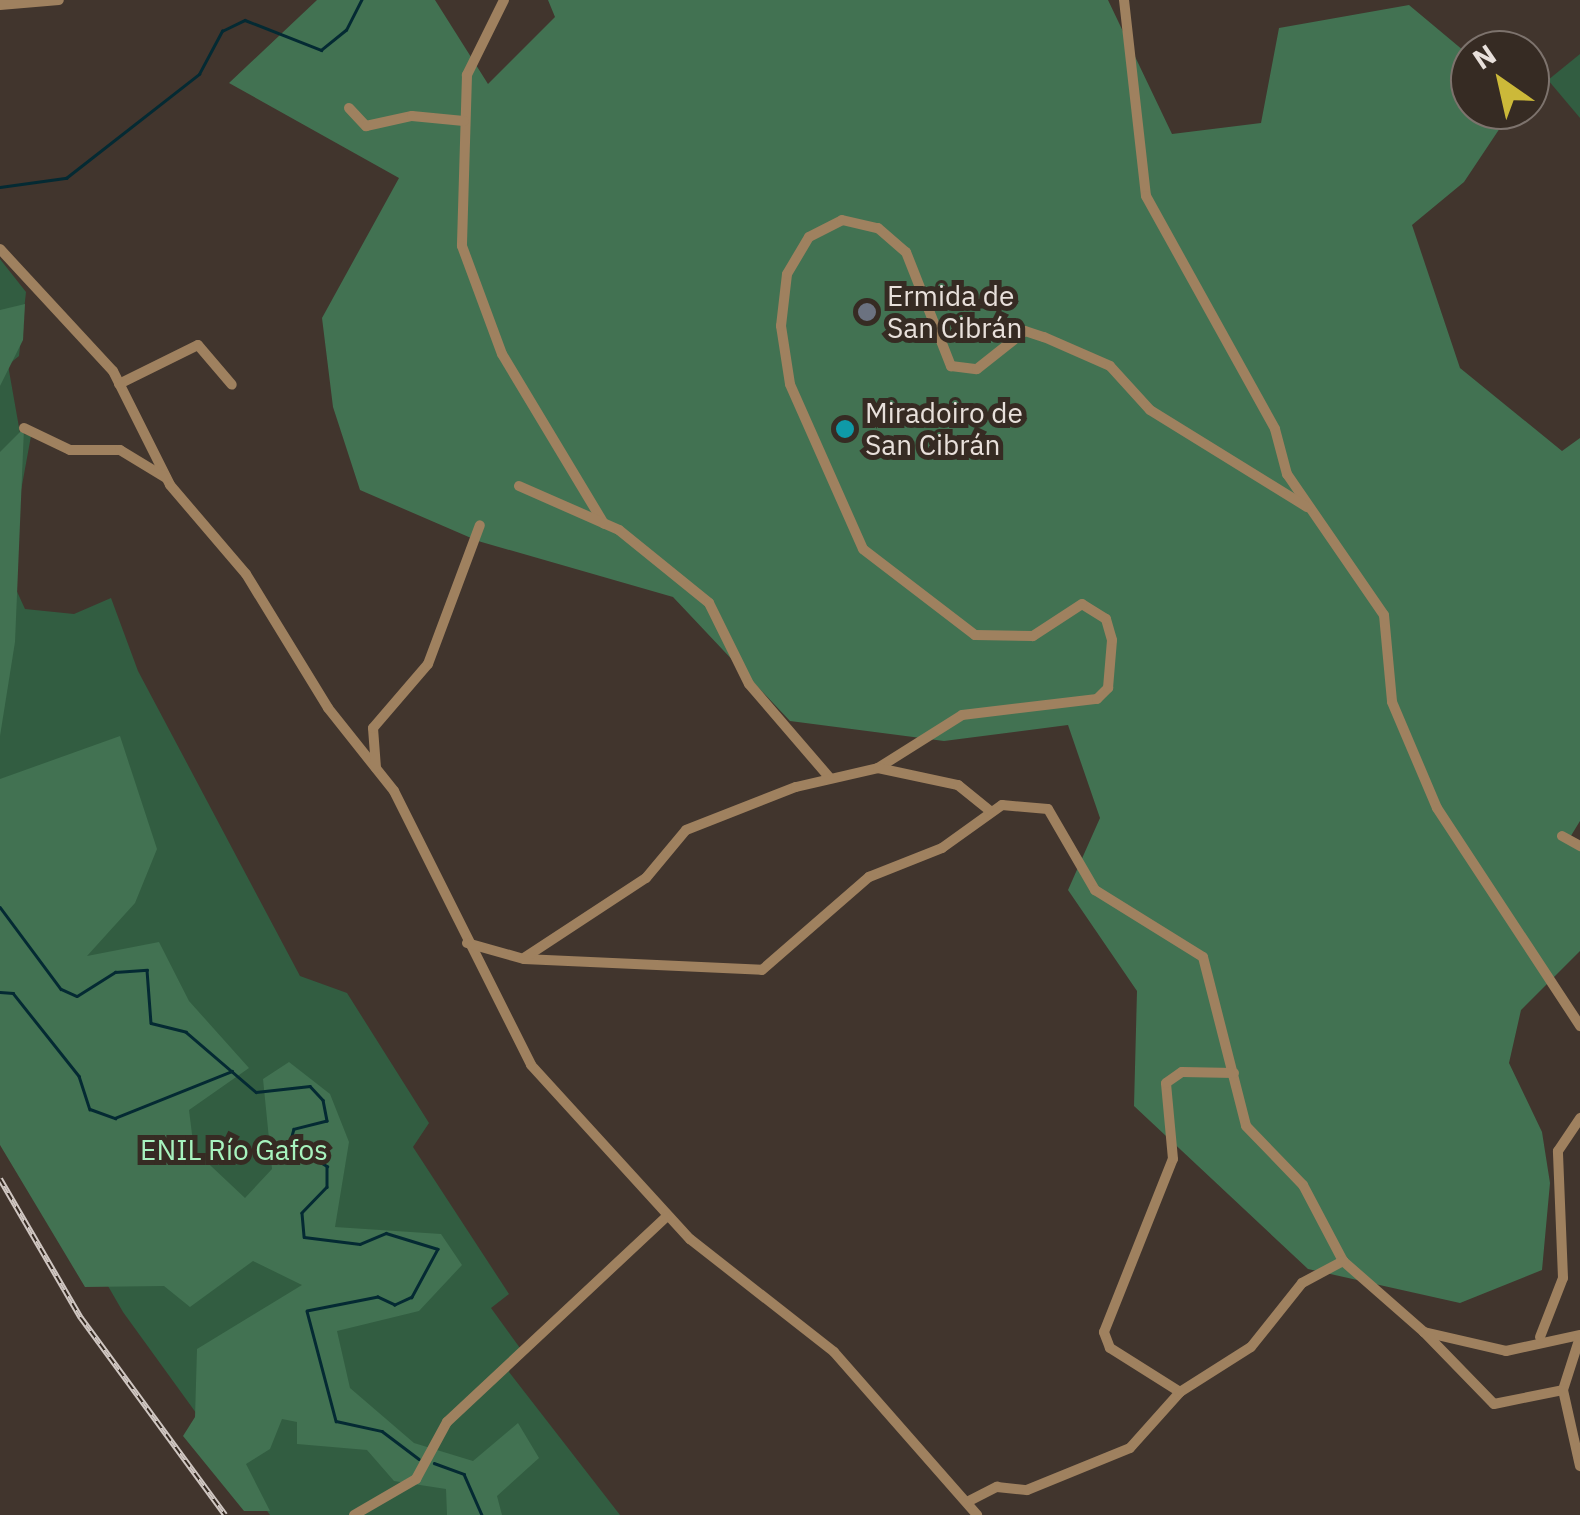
<!DOCTYPE html>
<html>
<head>
<meta charset="utf-8">
<style>
	body { margin:0 }
	#map { position:relative; width:1580px; height:1515px; overflow:hidden; background:#41352d; font-family:"IBM Plex Sans",sans-serif }
	div>[style] { position:absolute }
	.green>* { inset:0; background:#325d41 }
	.forest>* { inset:0; background:#427252 }
	.stream>* { height:2.5px; margin:-1.25px; padding:0 1.25px; transform-origin:1.25px; border-radius:1.25px; background:#042a33 }
	.minor>* { height:10px; margin:-5px; padding:0 5px; transform-origin:5px; border-radius:5px; background:#9f815f }
	.rail>* { height:6px; margin-top:-3px; transform-origin:0; background:repeating-linear-gradient(90deg,#362b23 0 8px,#d0c7c2 0 16px); box-sizing:border-box; border-block:2px solid #d0c7c2 }
	.dots>* { width:28px; height:28px; translate:-50% -50%; box-sizing:border-box; border:5px solid #362b23; border-radius:50% }
	span { translate:-50% -50%; white-space:nowrap; text-align:center; line-height:1.15; -webkit-text-stroke:10px #362b23; paint-order:stroke }
	.poi-label { font-size:28px; color:#e8e0db }
	.left { translate:0 -50%; text-align:left }
	.park-label { font-size:28px; color:#a7f3be }
	.north { position:absolute; left:1450px; top:30px; width:100px; height:100px; box-sizing:border-box; background:#362b23; border:2px solid #7d736d; border-radius:50%; rotate:326deg; font-size:28px; font-weight:700; line-height:40px; text-align:center; color:#e8e0db }
	.north::after { content:''; display:block; margin:auto; width:35px; height:45px; background:#ccb939; clip-path:polygon(50% 0,100% 100%,50% 72%,0 100%) }
</style>
</head>
<body>
<div id="map">
	<div class="green">
		<div style="clip-path:polygon(1580px 54px,1580px 118px,1548px 80px)"></div>
		<div style="clip-path:polygon(0 259px,26px 292px,19px 356px,8px 365px,20px 433px,31px 436px,14px 529px,14px 585px,25px 609px,74px 614px,111px 598px,138px 671px,300px 976px,347px 993px,429px 1123px,413px 1147px,509px 1294px,491px 1308px,520px 1348px,509px 1372px,620px 1515px,270px 1515px,123px 1312px,0 1099px)"></div>
	</div>
	<div class="forest">
		<div style="clip-path:polygon(317px 0,435px 0,488px 84px,555px 17px,548px 0,1108px 0,1172px 134px,1261px 123px,1279px 28px,1409px 5px,1470px 56px,1470px 110px,1512px 110px,1464px 182px,1412px 225px,1460px 368px,1562px 451px,1580px 438px,1580px 821px,1569px 839px,1580px 846px,1580px 951px,1521px 1010px,1509px 1063px,1542px 1132px,1550px 1183px,1542px 1270px,1460px 1303px,1308px 1269px,1134px 1106px,1137px 991px,1068px 890px,1100px 818px,1068px 725px,944px 741px,790px 721px,673px 597px,478px 541px,360px 490px,333px 407px,322px 318px,399px 178px,229px 83px)"></div>
		<div style="clip-path:polygon(25px 304px,23px 340px,0 386px,0 310px)"></div>
		<div style="clip-path:polygon(24px 428px,15px 642px,0 736px,0 452px)"></div>
		<div style="clip-path:polygon(120px 736px,157px 849px,135px 903px,87px 956px,159px 942px,189px 1001px,249px 1068px,189px 1110px,194px 1150px,245px 1198px,272px 1169px,263px 1079px,289px 1062px,330px 1094px,349px 1142px,335px 1227px,441px 1234px,462px 1265px,419px 1311px,337px 1331px,350px 1388px,414px 1443px,473px 1461px,518px 1423px,539px 1458px,497px 1496px,502px 1515px,447px 1515px,446px 1489px,394px 1481px,367px 1450px,297px 1444px,297px 1422px,282px 1419px,270px 1449px,246px 1464px,270px 1511px,244px 1511px,183px 1436px,195px 1417px,197px 1349px,302px 1285px,253px 1261px,190px 1307px,164px 1286px,85px 1287px,0 1145px,0 779px)"></div>
	</div>
	<div class="stream">
		<div style="left:0;top:187px;width:67px;rotate:-7.8deg"></div>
		<div style="left:66px;top:178px;width:169px;rotate:-38deg"></div>
		<div style="left:199px;top:74px;width:49px;rotate:-61.9deg"></div>
		<div style="left:222px;top:31px;width:25px;rotate:-26deg"></div>
		<div style="left:245px;top:20px;width:82px;rotate:21.5deg"></div>
		<div style="left:321px;top:50px;width:32px;rotate:-39deg"></div>
		<div style="left:346px;top:30px;width:34px;rotate:-63deg"></div>
		<div style="left:0;top:907px;width:102px;rotate:53.4deg"></div>
		<div style="left:61px;top:989px;width:17px;rotate:24deg"></div>
		<div style="left:77px;top:996px;width:45px;rotate:-32.3deg"></div>
		<div style="left:115px;top:972px;width:32px;rotate:-4deg"></div>
		<div style="left:147px;top:970px;width:53px;rotate:85.7deg"></div>
		<div style="left:151px;top:1023px;width:36px;rotate:14deg"></div>
		<div style="left:186px;top:1032px;width:92px;rotate:40.6deg"></div>
		<div style="left:256px;top:1092px;width:54px;rotate:-6.3deg"></div>
		<div style="left:310px;top:1086px;width:19px;rotate:47deg"></div>
		<div style="left:323px;top:1100px;width:21px;rotate:79deg"></div>
		<div style="left:327px;top:1121px;width:34px;rotate:166deg"></div>
		<div style="left:294px;top:1129px;width:15px;rotate:106deg"></div>
		<div style="left:290px;top:1143px;width:44px;rotate:31.9deg"></div>
		<div style="left:327px;top:1166px;width:21px;rotate:90deg"></div>
		<div style="left:327px;top:1187px;width:36px;rotate:134deg"></div>
		<div style="left:302px;top:1213px;width:24px;rotate:85deg"></div>
		<div style="left:304px;top:1237px;width:56px;rotate:7.1deg"></div>
		<div style="left:360px;top:1244px;width:28px;rotate:-23deg"></div>
		<div style="left:386px;top:1233px;width:54px;rotate:17.1deg"></div>
		<div style="left:438px;top:1249px;width:55px;rotate:118.4deg"></div>
		<div style="left:412px;top:1297px;width:19px;rotate:155deg"></div>
		<div style="left:395px;top:1305px;width:19px;rotate:-155deg"></div>
		<div style="left:378px;top:1297px;width:72px;rotate:168.8deg"></div>
		<div style="left:307px;top:1311px;width:114px;rotate:75.2deg"></div>
		<div style="left:336px;top:1421px;width:47px;rotate:12.3deg"></div>
		<div style="left:382px;top:1431px;width:46px;rotate:37.1deg"></div>
		<div style="left:0;top:992px;width:13px;rotate:4deg"></div>
		<div style="left:13px;top:993px;width:106px;rotate:51.5deg"></div>
		<div style="left:79px;top:1076px;width:35px;rotate:72deg"></div>
		<div style="left:90px;top:1109px;width:27px;rotate:20deg"></div>
		<div style="left:115px;top:1118px;width:126px;rotate:-21.9deg"></div>
		<div style="left:434px;top:1463px;width:32px;rotate:20deg"></div>
		<div style="left:464px;top:1474px;width:45px;rotate:66.3deg"></div>
	</div>
	<div class="minor">
		<div style="left:504px;top:0;width:84px;rotate:116.3deg"></div>
		<div style="left:467px;top:75px;width:171px;rotate:91.7deg"></div>
		<div style="left:462px;top:246px;width:115px;rotate:69.7deg"></div>
		<div style="left:502px;top:354px;width:198px;rotate:59deg"></div>
		<div style="left:1124px;top:0;width:197px;rotate:83.6deg"></div>
		<div style="left:1146px;top:196px;width:266px;rotate:61deg"></div>
		<div style="left:1275px;top:429px;width:47px;rotate:75.1deg"></div>
		<div style="left:1287px;top:474px;width:171px;rotate:55.5deg"></div>
		<div style="left:1384px;top:615px;width:87px;rotate:84.7deg"></div>
		<div style="left:1392px;top:702px;width:115px;rotate:67deg"></div>
		<div style="left:1437px;top:808px;width:261px;rotate:56.7deg"></div>
		<div style="left:0;top:5px;width:59px;rotate:-4.8deg"></div>
		<div style="left:349px;top:108px;width:25px;rotate:47deg"></div>
		<div style="left:366px;top:126px;width:47px;rotate:-12.3deg"></div>
		<div style="left:412px;top:116px;width:52px;rotate:5.5deg"></div>
		<div style="left:0;top:249px;width:166px;rotate:47.2deg"></div>
		<div style="left:113px;top:371px;width:127px;rotate:63.4deg"></div>
		<div style="left:170px;top:485px;width:117px;rotate:49.5deg"></div>
		<div style="left:246px;top:574px;width:157px;rotate:58.5deg"></div>
		<div style="left:328px;top:708px;width:106px;rotate:51.5deg"></div>
		<div style="left:394px;top:791px;width:306px;rotate:63.4deg"></div>
		<div style="left:531px;top:1065px;width:236px;rotate:47.6deg"></div>
		<div style="left:690px;top:1239px;width:183px;rotate:38.1deg"></div>
		<div style="left:834px;top:1352px;width:217px;rotate:48.7deg"></div>
		<div style="left:119px;top:384px;width:88px;rotate:-26.3deg"></div>
		<div style="left:198px;top:345px;width:52px;rotate:49.6deg"></div>
		<div style="left:24px;top:428px;width:51px;rotate:25.6deg"></div>
		<div style="left:70px;top:450px;width:50px"></div>
		<div style="left:120px;top:450px;width:54px;rotate:31.3deg"></div>
		<div style="left:519px;top:486px;width:109px;rotate:23.7deg"></div>
		<div style="left:619px;top:530px;width:116px;rotate:39deg"></div>
		<div style="left:709px;top:603px;width:90px;rotate:63.7deg"></div>
		<div style="left:749px;top:684px;width:123px;rotate:49.3deg"></div>
		<div style="left:376px;top:768px;width:40px;rotate:-94.3deg"></div>
		<div style="left:373px;top:728px;width:84px;rotate:-49.3deg"></div>
		<div style="left:428px;top:664px;width:148px;rotate:-69.5deg"></div>
		<div style="left:878px;top:768px;width:99px;rotate:-32.2deg"></div>
		<div style="left:962px;top:715px;width:136px;rotate:-6.8deg"></div>
		<div style="left:1097px;top:699px;width:16px;rotate:-45deg"></div>
		<div style="left:1108px;top:688px;width:48px;rotate:-85.2deg"></div>
		<div style="left:1112px;top:640px;width:22px;rotate:-106deg"></div>
		<div style="left:1106px;top:619px;width:28px;rotate:-148deg"></div>
		<div style="left:1082px;top:604px;width:59px;rotate:146.9deg"></div>
		<div style="left:1033px;top:636px;width:58px;rotate:-179deg"></div>
		<div style="left:975px;top:635px;width:141px;rotate:-142.5deg"></div>
		<div style="left:863px;top:549px;width:180px;rotate:-113.9deg"></div>
		<div style="left:790px;top:384px;width:59px;rotate:-98.8deg"></div>
		<div style="left:781px;top:326px;width:52px;rotate:-83.4deg"></div>
		<div style="left:787px;top:274px;width:43px;rotate:-59.3deg"></div>
		<div style="left:809px;top:237px;width:37px;rotate:-27deg"></div>
		<div style="left:842px;top:220px;width:37px;rotate:13deg"></div>
		<div style="left:878px;top:228px;width:37px;rotate:41deg"></div>
		<div style="left:906px;top:252px;width:123px;rotate:68.5deg"></div>
		<div style="left:951px;top:366px;width:26px;rotate:7deg"></div>
		<div style="left:977px;top:369px;width:61px;rotate:-38.4deg"></div>
		<div style="left:1025px;top:331px;width:20px;rotate:18deg"></div>
		<div style="left:1044px;top:337px;width:72px;rotate:23.7deg"></div>
		<div style="left:1110px;top:366px;width:59px;rotate:47.7deg"></div>
		<div style="left:1150px;top:410px;width:185px;rotate:31.7deg"></div>
		<div style="left:1562px;top:836px;width:21px;rotate:29deg"></div>
		<div style="left:467px;top:943px;width:59px;rotate:15.7deg"></div>
		<div style="left:524px;top:959px;width:238px;rotate:2.6deg"></div>
		<div style="left:762px;top:970px;width:142px;rotate:-41deg"></div>
		<div style="left:869px;top:877px;width:79px;rotate:-21.7deg"></div>
		<div style="left:942px;top:848px;width:74px;rotate:-35.6deg"></div>
		<div style="left:1002px;top:805px;width:46px;rotate:5deg"></div>
		<div style="left:1048px;top:809px;width:94px;rotate:59.9deg"></div>
		<div style="left:1095px;top:890px;width:127px;rotate:31.8deg"></div>
		<div style="left:1203px;top:957px;width:174px;rotate:75.7deg"></div>
		<div style="left:1246px;top:1126px;width:82px;rotate:46deg"></div>
		<div style="left:1303px;top:1185px;width:86px;rotate:62.2deg"></div>
		<div style="left:1343px;top:1261px;width:108px;rotate:41.2deg"></div>
		<div style="left:1424px;top:1332px;width:84px;rotate:13deg"></div>
		<div style="left:1506px;top:1351px;width:76px;rotate:-12.2deg"></div>
		<div style="left:524px;top:958px;width:146px;rotate:-33.3deg"></div>
		<div style="left:646px;top:878px;width:62px;rotate:-50.2deg"></div>
		<div style="left:686px;top:830px;width:118px;rotate:-21.4deg"></div>
		<div style="left:796px;top:787px;width:84px;rotate:-13deg"></div>
		<div style="left:878px;top:768px;width:82px;rotate:12deg"></div>
		<div style="left:958px;top:785px;width:40px;rotate:39deg"></div>
		<div style="left:1424px;top:1332px;width:100px;rotate:45.8deg"></div>
		<div style="left:1494px;top:1404px;width:70px;rotate:-11.5deg"></div>
		<div style="left:1540px;top:1337px;width:63px;rotate:-68.7deg"></div>
		<div style="left:1563px;top:1278px;width:127px;rotate:-92.3deg"></div>
		<div style="left:1558px;top:1151px;width:40px;rotate:-56deg"></div>
		<div style="left:1580px;top:1337px;width:56px;rotate:107.8deg"></div>
		<div style="left:1563px;top:1390px;width:78px;rotate:77.4deg"></div>
		<div style="left:1180px;top:1392px;width:83px;rotate:-147.8deg"></div>
		<div style="left:1110px;top:1348px;width:17px;rotate:-111deg"></div>
		<div style="left:1104px;top:1332px;width:186px;rotate:-68.3deg"></div>
		<div style="left:1173px;top:1159px;width:76px;rotate:-95.3deg"></div>
		<div style="left:1166px;top:1083px;width:19px;rotate:-35deg"></div>
		<div style="left:1182px;top:1072px;width:52px;rotate:1.1deg"></div>
		<div style="left:967px;top:1502px;width:34px;rotate:-27deg"></div>
		<div style="left:997px;top:1487px;width:30px;rotate:6deg"></div>
		<div style="left:1027px;top:1490px;width:111px;rotate:-22.2deg"></div>
		<div style="left:1130px;top:1448px;width:75px;rotate:-48.2deg"></div>
		<div style="left:1180px;top:1392px;width:84px;rotate:-32.4deg"></div>
		<div style="left:1251px;top:1347px;width:82px;rotate:-51.4deg"></div>
		<div style="left:1302px;top:1283px;width:47px;rotate:-28.2deg"></div>
		<div style="left:354px;top:1515px;width:72px;rotate:-30.1deg"></div>
		<div style="left:416px;top:1479px;width:65px;rotate:-61.5deg"></div>
		<div style="left:447px;top:1422px;width:301px;rotate:-43.1deg"></div>
	</div>
	<div class="rail">
		<div style="left:0;top:1179px;width:161px;rotate:59.8deg"></div>
		<div style="left:81px;top:1318px;width:244px;rotate:53.8deg"></div>
	</div>
	<div class="dots">
		<div style="left:867px;top:312px;background:#6b7280"></div>
		<div style="left:845px;top:429px;background:#0f9aa8"></div>
	</div>
	<div class="poi-label">
		<span class="left" style="left:887px;top:312px">Ermida de<br>San Cibrán</span>
		<span class="left" style="left:865px;top:429px">Miradoiro de<br>San Cibrán</span>
	</div>
	<div class="park-label">
		<span style="left:234px;top:1150px">ENIL Río Gafos</span>
	</div>
	<div class="north">N</div>
</div>
</body>
</html>
